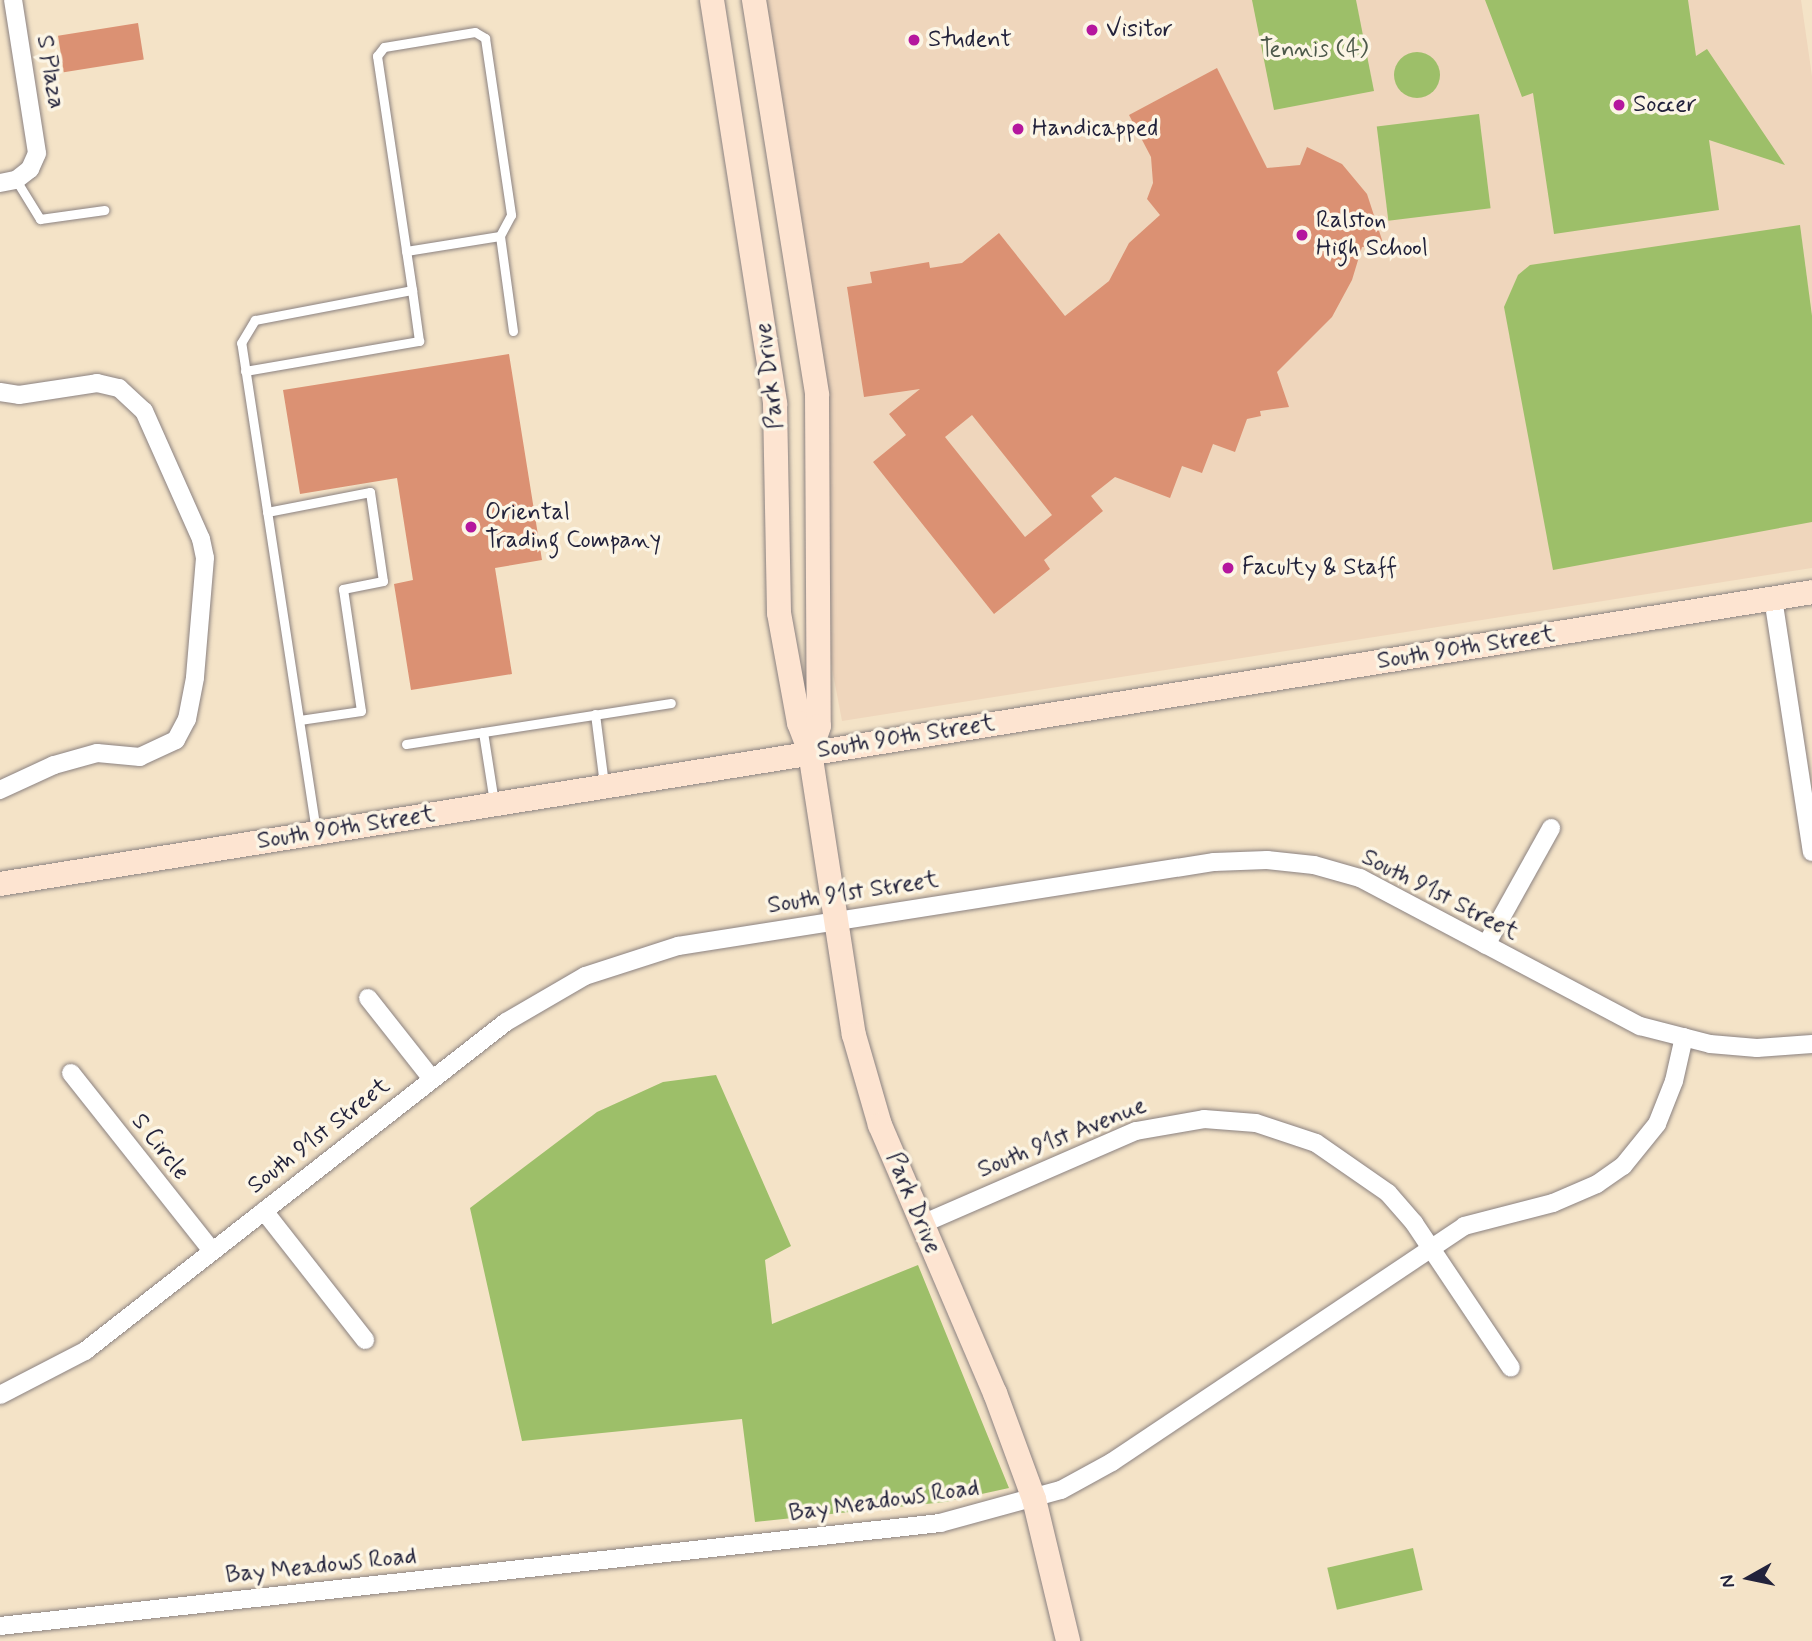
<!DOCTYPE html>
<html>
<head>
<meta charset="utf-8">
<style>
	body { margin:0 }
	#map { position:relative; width:1812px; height:1641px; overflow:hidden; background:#f4e3c7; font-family:Mynerve,sans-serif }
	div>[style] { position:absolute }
	.built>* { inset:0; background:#efd6bc }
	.green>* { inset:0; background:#9dbf69; transform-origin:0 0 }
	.round { border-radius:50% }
	.building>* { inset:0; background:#db9173; transform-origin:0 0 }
	.roads { filter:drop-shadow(0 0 2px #8b8281) drop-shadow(0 0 2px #8b8281) }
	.lane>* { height:9px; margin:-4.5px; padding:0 4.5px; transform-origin:4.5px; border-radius:4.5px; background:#fff }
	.street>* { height:18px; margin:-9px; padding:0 9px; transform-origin:9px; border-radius:9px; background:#fff }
	.secondary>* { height:24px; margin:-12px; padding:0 12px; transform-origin:12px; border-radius:12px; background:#fde4d1 }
	.dots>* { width:19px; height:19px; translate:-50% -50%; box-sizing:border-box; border:4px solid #fcf5e5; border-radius:50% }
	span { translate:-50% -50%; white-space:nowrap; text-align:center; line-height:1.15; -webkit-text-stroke:7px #fcf5e5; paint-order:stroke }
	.poi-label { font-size:24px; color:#22223b }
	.left { translate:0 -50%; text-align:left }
	.park-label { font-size:24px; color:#4d594b }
	.street-label { font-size:24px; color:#22223b }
	.north { position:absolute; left:1714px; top:1543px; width:70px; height:70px; -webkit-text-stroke:5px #fcf5e5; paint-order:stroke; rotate:261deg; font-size:19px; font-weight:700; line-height:28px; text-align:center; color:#22223b }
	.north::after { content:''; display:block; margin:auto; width:24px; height:32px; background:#22223b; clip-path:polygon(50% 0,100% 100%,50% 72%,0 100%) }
</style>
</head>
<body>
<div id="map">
	<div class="built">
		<div style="clip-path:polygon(754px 0,1801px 0,1812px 76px,1812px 568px,842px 721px,817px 589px,817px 395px)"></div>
	</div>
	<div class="green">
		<div style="clip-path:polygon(1252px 0,1356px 0,1374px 91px,1274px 110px)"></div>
		<div style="clip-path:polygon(1485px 0,1688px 0,1696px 56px,1707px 49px,1785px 165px,1709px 140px,1719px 210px,1554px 234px,1533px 93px,1522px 97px)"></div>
		<div class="round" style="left:1394px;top:52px;width:46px;height:46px"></div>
		<div style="left:1479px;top:114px;width:95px;height:103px;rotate:83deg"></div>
		<div style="clip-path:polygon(1800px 225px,1812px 316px,1812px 522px,1553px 570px,1504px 307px,1518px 275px,1530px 265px)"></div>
		<div style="clip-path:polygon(716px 1075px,791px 1246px,765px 1260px,772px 1324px,918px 1265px,1009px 1488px,945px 1502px,755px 1522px,742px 1419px,522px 1441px,470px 1208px,597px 1112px,663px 1082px)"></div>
		<div style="left:1413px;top:1548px;width:43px;height:88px;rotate:77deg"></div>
	</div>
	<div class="building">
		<div style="left:138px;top:23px;width:37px;height:81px;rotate:81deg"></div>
		<div style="clip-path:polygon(evenodd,1217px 68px,1267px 168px,1300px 165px,1307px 147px,1342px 164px,1367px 194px,1384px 246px,1362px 247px,1352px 280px,1332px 317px,1277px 372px,1289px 407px,1260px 411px,1261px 416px,1247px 419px,1235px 452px,1213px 444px,1202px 473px,1182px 466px,1170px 498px,1115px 477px,1091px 496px,1103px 511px,1044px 560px,1050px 569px,994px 614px,873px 462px,906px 435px,889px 414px,920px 389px,864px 397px,847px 287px,872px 283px,870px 272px,929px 262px,930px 268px,962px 263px,999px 233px,1065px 316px,1109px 281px,1129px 243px,1160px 215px,1147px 199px,1153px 183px,1151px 157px,1129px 115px,1217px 68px,972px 415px,1052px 515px,1025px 537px,945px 437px,972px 415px)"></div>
		<div style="clip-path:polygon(509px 354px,542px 560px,495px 568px,512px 674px,411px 690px,394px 584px,413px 580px,397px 478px,300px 494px,283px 390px)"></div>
	</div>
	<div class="roads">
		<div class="lane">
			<div style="left:16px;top:180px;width:46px;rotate:58.4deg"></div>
			<div style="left:40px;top:219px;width:65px;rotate:-8deg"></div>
			<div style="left:406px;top:251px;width:95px;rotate:-9.1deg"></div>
			<div style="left:245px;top:371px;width:177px;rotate:-9.8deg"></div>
			<div style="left:419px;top:341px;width:51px;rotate:-97.8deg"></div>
			<div style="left:267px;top:512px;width:105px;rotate:-11deg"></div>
			<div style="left:370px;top:492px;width:90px;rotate:81.7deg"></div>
			<div style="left:383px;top:581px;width:41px;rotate:168.7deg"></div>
			<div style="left:343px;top:589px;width:123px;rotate:81.6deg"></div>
			<div style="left:361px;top:711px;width:62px;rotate:171.6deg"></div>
			<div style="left:595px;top:714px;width:71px;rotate:82.7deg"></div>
			<div style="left:483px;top:732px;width:71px;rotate:81.1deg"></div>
			<div style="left:406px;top:744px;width:268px;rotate:-8.8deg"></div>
			<div style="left:316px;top:831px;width:494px;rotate:-98.7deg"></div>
			<div style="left:241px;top:343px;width:27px;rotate:-59deg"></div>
			<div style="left:255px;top:320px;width:160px;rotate:-10.8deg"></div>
			<div style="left:412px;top:290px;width:237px;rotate:-98.5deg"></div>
			<div style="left:377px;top:56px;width:11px;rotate:-52deg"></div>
			<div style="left:384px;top:47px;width:92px;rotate:-9.4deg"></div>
			<div style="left:475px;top:32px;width:12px;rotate:31deg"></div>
			<div style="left:485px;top:38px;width:179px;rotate:81.6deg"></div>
			<div style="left:511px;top:215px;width:24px;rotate:118deg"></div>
			<div style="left:500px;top:236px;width:96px;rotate:82.2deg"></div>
		</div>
		<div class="street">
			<div style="left:0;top:183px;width:16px;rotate:-11deg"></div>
			<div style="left:16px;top:180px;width:18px;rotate:-38deg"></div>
			<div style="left:30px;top:169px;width:17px;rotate:-66deg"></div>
			<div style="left:37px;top:153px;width:155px;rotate:-98.9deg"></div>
			<div style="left:0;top:392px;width:19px;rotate:9deg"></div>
			<div style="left:19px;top:395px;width:79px;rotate:-8.7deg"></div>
			<div style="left:97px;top:383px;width:23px;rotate:13deg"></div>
			<div style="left:119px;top:388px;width:34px;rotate:43deg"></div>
			<div style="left:144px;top:411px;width:140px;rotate:66deg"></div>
			<div style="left:201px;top:539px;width:19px;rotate:78deg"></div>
			<div style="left:205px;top:558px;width:120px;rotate:94.8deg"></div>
			<div style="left:195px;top:678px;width:42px;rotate:101deg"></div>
			<div style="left:187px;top:719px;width:24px;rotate:118deg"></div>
			<div style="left:176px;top:740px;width:40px;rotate:155deg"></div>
			<div style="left:140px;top:757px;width:43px;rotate:-174.7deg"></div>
			<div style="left:97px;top:753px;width:45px;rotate:164.4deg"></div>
			<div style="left:54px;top:765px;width:60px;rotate:155.2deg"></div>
			<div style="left:1773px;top:598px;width:257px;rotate:81.3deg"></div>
			<div style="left:1486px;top:945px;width:134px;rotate:-60.9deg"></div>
			<div style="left:368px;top:998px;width:103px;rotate:51.7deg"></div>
			<div style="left:71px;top:1073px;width:227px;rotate:51.6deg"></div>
			<div style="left:264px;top:1211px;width:164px;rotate:51.9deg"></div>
			<div style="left:922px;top:1224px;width:233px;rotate:-23.5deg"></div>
			<div style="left:1136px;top:1131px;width:69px;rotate:-10deg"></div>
			<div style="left:1204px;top:1119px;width:52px;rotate:4.4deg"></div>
			<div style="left:1256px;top:1123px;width:63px;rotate:18.4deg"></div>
			<div style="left:1316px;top:1143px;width:88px;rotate:34.8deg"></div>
			<div style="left:1388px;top:1193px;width:40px;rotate:49deg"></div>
			<div style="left:1414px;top:1223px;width:174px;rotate:56.2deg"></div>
			<div style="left:0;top:1395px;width:96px;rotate:-27.4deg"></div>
			<div style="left:85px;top:1351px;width:534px;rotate:-38.01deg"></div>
			<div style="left:506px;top:1022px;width:91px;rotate:-30.2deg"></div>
			<div style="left:585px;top:976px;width:98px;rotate:-17.9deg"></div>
			<div style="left:678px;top:946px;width:543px;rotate:-8.91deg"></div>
			<div style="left:1214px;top:862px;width:53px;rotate:-2.2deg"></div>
			<div style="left:1267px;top:860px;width:47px;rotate:6.1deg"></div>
			<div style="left:1314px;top:865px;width:48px;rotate:15.8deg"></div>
			<div style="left:1360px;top:878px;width:317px;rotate:27.9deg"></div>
			<div style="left:1640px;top:1026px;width:72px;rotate:14.4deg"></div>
			<div style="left:1710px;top:1044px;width:47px;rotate:4.9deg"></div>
			<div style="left:1757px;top:1048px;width:55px;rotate:-4.2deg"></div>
			<div style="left:0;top:1626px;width:946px;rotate:-6.25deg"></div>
			<div style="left:940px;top:1523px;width:125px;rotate:-15.3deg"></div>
			<div style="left:1061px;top:1490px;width:58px;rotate:-28.8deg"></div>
			<div style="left:1112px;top:1462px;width:424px;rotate:-33.8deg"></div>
			<div style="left:1464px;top:1226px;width:92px;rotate:-14.5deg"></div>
			<div style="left:1553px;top:1203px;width:48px;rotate:-23.4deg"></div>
			<div style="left:1597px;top:1184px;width:32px;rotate:-35deg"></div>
			<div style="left:1623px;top:1166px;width:54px;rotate:-51deg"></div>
			<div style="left:1657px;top:1124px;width:46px;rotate:-68.4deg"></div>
			<div style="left:1674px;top:1081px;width:45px;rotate:-77.2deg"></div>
		</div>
		<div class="secondary">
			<div style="left:712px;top:0;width:409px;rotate:81.1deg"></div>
			<div style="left:775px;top:404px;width:209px;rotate:88.9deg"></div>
			<div style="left:779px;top:613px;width:112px;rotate:79.7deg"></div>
			<div style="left:799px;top:723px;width:31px;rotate:69deg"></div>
			<div style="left:810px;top:752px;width:286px;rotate:81.2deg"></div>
			<div style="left:854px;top:1035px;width:94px;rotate:73.9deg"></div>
			<div style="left:880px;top:1125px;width:292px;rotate:66.8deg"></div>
			<div style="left:995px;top:1393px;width:113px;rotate:69.8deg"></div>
			<div style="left:1034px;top:1499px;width:146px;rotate:76.5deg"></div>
			<div style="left:754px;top:0;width:400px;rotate:80.9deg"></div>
			<div style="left:817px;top:395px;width:331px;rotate:89.7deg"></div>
			<div style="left:819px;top:726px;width:28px;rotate:109deg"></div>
			<div style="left:0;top:884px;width:1835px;rotate:-9.15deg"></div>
		</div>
	</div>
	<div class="dots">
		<div style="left:1092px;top:30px;background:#b5179e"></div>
		<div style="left:914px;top:40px;background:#b5179e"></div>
		<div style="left:1619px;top:105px;background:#b5179e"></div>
		<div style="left:1018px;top:129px;background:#b5179e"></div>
		<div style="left:1302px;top:235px;background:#b5179e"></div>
		<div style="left:471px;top:527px;background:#b5179e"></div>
		<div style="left:1228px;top:568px;background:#b5179e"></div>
	</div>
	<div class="poi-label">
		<span class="left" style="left:1106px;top:30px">Visitor</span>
		<span class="left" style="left:928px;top:40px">Student</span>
		<span class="left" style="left:1633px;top:105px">Soccer</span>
		<span class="left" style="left:1032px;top:129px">Handicapped</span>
		<span class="left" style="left:1316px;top:235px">Ralston<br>High School</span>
		<span class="left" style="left:485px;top:527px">Oriental<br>Trading Company</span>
		<span class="left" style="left:1242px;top:568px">Faculty &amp; Staff</span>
	</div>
	<div class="park-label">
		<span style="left:1314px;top:50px">Tennis (4)</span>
	</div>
	<div class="street-label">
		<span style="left:50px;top:72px;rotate:80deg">S Plaza</span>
		<span style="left:770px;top:376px;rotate:-97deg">Park Drive</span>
		<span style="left:1466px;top:648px;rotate:-9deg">South 90th Street</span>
		<span style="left:906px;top:737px;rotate:-9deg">South 90th Street</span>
		<span style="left:346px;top:828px;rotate:-9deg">South 90th Street</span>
		<span style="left:853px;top:893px;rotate:-9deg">South 91st Street</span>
		<span style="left:1440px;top:895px;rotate:27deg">South 91st Street</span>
		<span style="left:319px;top:1136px;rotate:-38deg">South 91st Street</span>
		<span style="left:1062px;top:1138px;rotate:-22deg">South 91st Avenue</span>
		<span style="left:160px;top:1147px;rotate:52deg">S Circle</span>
		<span style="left:913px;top:1203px;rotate:67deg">Park Drive</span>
		<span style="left:884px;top:1501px;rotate:-8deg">Bay Meadows Road</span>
		<span style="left:321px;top:1566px;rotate:-6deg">Bay Meadows Road</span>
	</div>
	<div class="north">N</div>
</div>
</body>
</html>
